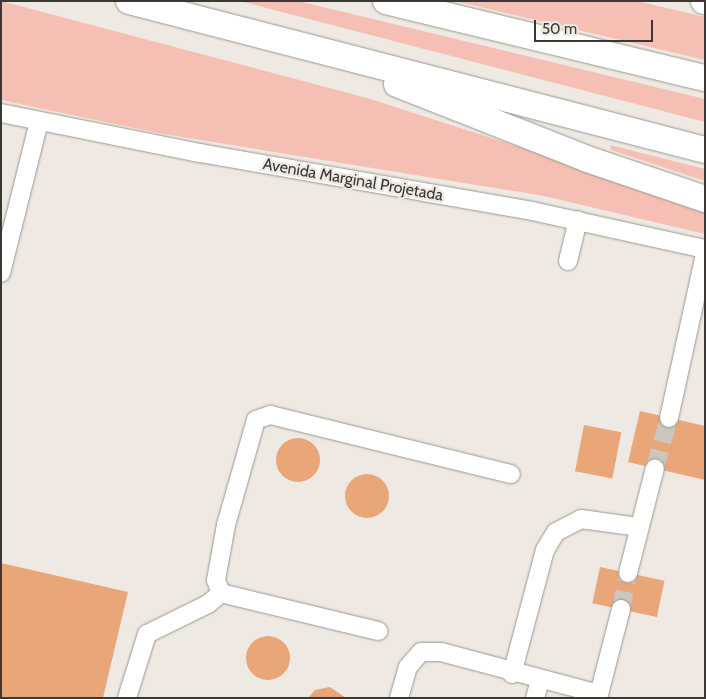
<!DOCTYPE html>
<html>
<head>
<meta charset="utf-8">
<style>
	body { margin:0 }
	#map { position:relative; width:706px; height:699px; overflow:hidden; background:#eee9e3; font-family:Cabin,sans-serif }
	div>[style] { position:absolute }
	.green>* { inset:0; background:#f5bfb4 }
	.building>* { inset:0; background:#e9a679; transform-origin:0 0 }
	.round { border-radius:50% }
	.minor-tunnel>* { height:18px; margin-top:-9px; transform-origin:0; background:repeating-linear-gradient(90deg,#cac6c0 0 18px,transparent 0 27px) }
	.roads { filter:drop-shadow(0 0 1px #9b9791) drop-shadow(0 0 1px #9b9791) }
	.minor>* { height:18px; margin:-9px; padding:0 9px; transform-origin:9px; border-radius:9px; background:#fff }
	.highway>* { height:26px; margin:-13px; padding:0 13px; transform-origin:13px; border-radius:13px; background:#fff }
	span { translate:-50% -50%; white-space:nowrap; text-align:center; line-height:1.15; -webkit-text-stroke:4.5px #eee9e3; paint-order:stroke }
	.street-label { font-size:16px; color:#3a3835 }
	.frame { position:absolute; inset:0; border:2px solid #3a3835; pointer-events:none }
	.scale { position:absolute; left:534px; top:20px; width:119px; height:22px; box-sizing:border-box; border:2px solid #3a3835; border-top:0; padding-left:6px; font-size:15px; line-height:18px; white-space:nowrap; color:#3a3835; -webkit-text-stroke:4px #eee9e3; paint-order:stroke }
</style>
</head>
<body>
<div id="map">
	<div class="green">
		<div style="clip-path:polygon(1px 1px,367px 98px,705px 207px,705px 234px,544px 196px,158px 133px,1px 100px)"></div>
		<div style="clip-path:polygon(240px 1px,298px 1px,705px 99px,705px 122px)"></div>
		<div style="clip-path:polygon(455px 1px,637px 1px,705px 17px,705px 60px)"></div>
		<div style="clip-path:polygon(610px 145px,705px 169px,705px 181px,611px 150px)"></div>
	</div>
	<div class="building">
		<div style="clip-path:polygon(640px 411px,705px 426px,705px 480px,628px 462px)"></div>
		<div style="left:584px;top:425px;width:38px;height:47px;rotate:11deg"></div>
		<div class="round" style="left:276px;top:438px;width:44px;height:44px"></div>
		<div class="round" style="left:345px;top:474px;width:44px;height:44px"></div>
		<div style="clip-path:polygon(1px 563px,128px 592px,103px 698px,1px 698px)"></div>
		<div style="left:600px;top:567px;width:66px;height:37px;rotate:12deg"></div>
		<div class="round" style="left:246px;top:636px;width:44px;height:44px"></div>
		<div style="clip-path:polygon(330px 687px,346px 698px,308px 698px,315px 690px)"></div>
	</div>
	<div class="minor-tunnel">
		<div style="left:655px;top:468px;width:52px;rotate:-74.4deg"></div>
		<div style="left:621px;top:609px;width:37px;rotate:-79deg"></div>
	</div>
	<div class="roads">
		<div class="minor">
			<div style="left:1px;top:113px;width:203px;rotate:11.4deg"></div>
			<div style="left:200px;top:153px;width:337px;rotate:9.9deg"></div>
			<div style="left:532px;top:211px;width:177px;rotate:12.4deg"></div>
			<div style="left:568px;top:261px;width:42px;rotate:-76.3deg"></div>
			<div style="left:1px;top:273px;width:156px;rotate:-75.9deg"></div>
			<div style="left:669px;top:418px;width:168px;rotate:-77.6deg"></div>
			<div style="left:628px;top:573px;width:108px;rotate:-75.6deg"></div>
			<div style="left:221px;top:593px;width:162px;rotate:13.6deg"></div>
			<div style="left:512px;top:674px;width:128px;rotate:-75.1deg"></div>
			<div style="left:545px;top:550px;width:21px;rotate:-59deg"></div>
			<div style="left:556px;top:532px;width:28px;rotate:-27deg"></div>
			<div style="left:581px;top:519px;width:59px;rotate:7.9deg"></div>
			<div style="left:127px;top:698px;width:67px;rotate:-72.6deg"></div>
			<div style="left:147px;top:634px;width:68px;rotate:-26.2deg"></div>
			<div style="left:208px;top:604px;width:17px;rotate:-40deg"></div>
			<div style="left:221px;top:593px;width:14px;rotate:-111deg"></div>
			<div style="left:216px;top:580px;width:56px;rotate:-79.7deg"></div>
			<div style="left:226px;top:525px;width:109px;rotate:-74.1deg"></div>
			<div style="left:256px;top:420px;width:15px;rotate:-20deg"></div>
			<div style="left:270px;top:415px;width:248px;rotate:13.8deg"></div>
			<div style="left:399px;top:698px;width:32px;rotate:-74deg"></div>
			<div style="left:408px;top:667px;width:20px;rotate:-49deg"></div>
			<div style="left:421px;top:652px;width:20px"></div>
			<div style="left:441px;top:652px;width:163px;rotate:14.9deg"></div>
			<div style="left:535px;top:698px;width:19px;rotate:-74deg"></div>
			<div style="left:598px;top:698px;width:92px;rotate:-75.5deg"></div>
		</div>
		<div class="highway">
			<div style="left:129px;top:1px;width:595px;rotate:14.5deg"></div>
			<div style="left:386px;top:1px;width:328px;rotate:13.6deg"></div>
			<div style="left:704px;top:1px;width:1px"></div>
			<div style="left:397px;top:84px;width:204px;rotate:21.5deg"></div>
			<div style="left:587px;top:159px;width:125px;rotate:18.7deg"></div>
		</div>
	</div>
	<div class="street-label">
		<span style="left:353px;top:180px;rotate:10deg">Avenida Marginal Projetada</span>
	</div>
	<div class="frame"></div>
	<div class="scale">50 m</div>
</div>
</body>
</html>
